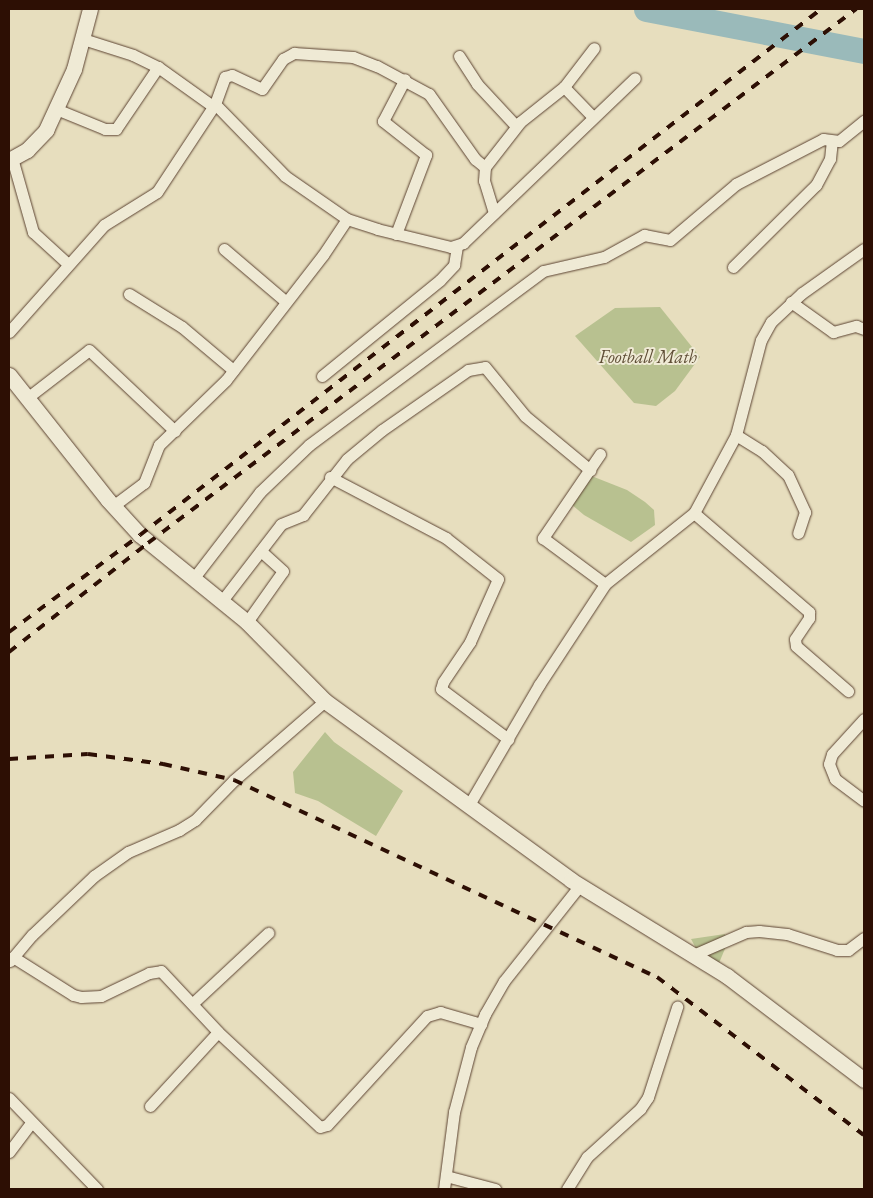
<!DOCTYPE html>
<html>
<head>
<meta charset="utf-8">
<style>
	body { margin:0 }
	#map { position:relative; width:873px; height:1198px; overflow:hidden; background:#e7debe; font-family:"EB Garamond",serif }
	div>[style] { position:absolute }
	.green>* { inset:0; background:#b8c190 }
	.river>* { height:25px; margin:-12.5px; padding:0 12.5px; transform-origin:12.5px; border-radius:12.5px; background:#9ababa }
	.roads { filter:drop-shadow(0 0 1px #5c4332) drop-shadow(0 0 1px #5c4332) }
	.street>* { height:11px; margin:-5.5px; padding:0 5.5px; transform-origin:5.5px; border-radius:5.5px; background:#efead5 }
	.secondary>* { height:15px; margin:-7.5px; padding:0 7.5px; transform-origin:7.5px; border-radius:7.5px; background:#efead5 }
	.rail>* { height:4px; margin-top:-2px; transform-origin:0; background:repeating-linear-gradient(90deg,#2d0f04 0 9px,transparent 0 18px) }
	span { translate:-50% -50%; white-space:nowrap; text-align:center; line-height:1.15; -webkit-text-stroke:4px #efead5; paint-order:stroke }
	.park-label { font-size:18px; color:#5e4d35; font-style:italic }
	.frame { position:absolute; inset:0; border:10px solid #2d0f04; pointer-events:none }
</style>
</head>
<body>
<div id="map">
	<div class="green">
		<div style="clip-path:polygon(660px 307px,700px 357px,675px 391px,656px 406px,634px 403px,575px 336px,615px 308px)"></div>
		<div style="clip-path:polygon(589px 475px,627px 490px,645px 502px,654px 510px,655px 525px,631px 542px,584px 515px,571px 504px)"></div>
		<div style="clip-path:polygon(325px 732px,334px 742px,403px 791px,376px 836px,318px 801px,295px 793px,293px 772px)"></div>
		<div style="clip-path:polygon(725px 934px,727px 944px,719px 963px,699px 954px,691px 939px)"></div>
	</div>
	<div class="river">
		<div style="left:646px;top:9px;width:222px;rotate:10.9deg"></div>
	</div>
	<div class="roads">
		<div class="street">
			<div style="left:83px;top:39px;width:52px;rotate:17.7deg"></div>
			<div style="left:133px;top:55px;width:28px;rotate:26deg"></div>
			<div style="left:158px;top:67px;width:65px;rotate:35.6deg"></div>
			<div style="left:459px;top:56px;width:33px;rotate:57deg"></div>
			<div style="left:477px;top:84px;width:57px;rotate:47.1deg"></div>
			<div style="left:564px;top:87px;width:42px;rotate:46deg"></div>
			<div style="left:215px;top:104px;width:29px;rotate:-70deg"></div>
			<div style="left:225px;top:77px;width:7px;rotate:-16deg"></div>
			<div style="left:232px;top:75px;width:33px;rotate:25deg"></div>
			<div style="left:262px;top:89px;width:37px;rotate:-55deg"></div>
			<div style="left:283px;top:59px;width:13px;rotate:-29deg"></div>
			<div style="left:294px;top:53px;width:59px;rotate:3.9deg"></div>
			<div style="left:353px;top:57px;width:26px;rotate:21deg"></div>
			<div style="left:377px;top:66px;width:59px;rotate:28.3deg"></div>
			<div style="left:429px;top:94px;width:80px;rotate:54.7deg"></div>
			<div style="left:475px;top:159px;width:13px;rotate:39deg"></div>
			<div style="left:56px;top:109px;width:53px;rotate:22.2deg"></div>
			<div style="left:105px;top:129px;width:11px"></div>
			<div style="left:116px;top:129px;width:75px;rotate:-55.9deg"></div>
			<div style="left:12px;top:158px;width:77px;rotate:74.2deg"></div>
			<div style="left:33px;top:232px;width:47px;rotate:42.4deg"></div>
			<div style="left:494px;top:213px;width:34px;rotate:-107deg"></div>
			<div style="left:484px;top:181px;width:14px;rotate:-86deg"></div>
			<div style="left:485px;top:167px;width:57px;rotate:-52.1deg"></div>
			<div style="left:520px;top:122px;width:56px;rotate:-38.5deg"></div>
			<div style="left:564px;top:87px;width:49px;rotate:-52.4deg"></div>
			<div style="left:396px;top:234px;width:85px;rotate:-69.2deg"></div>
			<div style="left:426px;top:155px;width:55px;rotate:-141.7deg"></div>
			<div style="left:383px;top:121px;width:47px;rotate:-62.4deg"></div>
			<div style="left:224px;top:249px;width:80px;rotate:40.4deg"></div>
			<div style="left:733px;top:267px;width:117px;rotate:-44.7deg"></div>
			<div style="left:816px;top:185px;width:30px;rotate:-62deg"></div>
			<div style="left:830px;top:159px;width:18px;rotate:-84deg"></div>
			<div style="left:129px;top:294px;width:62px;rotate:31.9deg"></div>
			<div style="left:182px;top:327px;width:67px;rotate:40.1deg"></div>
			<div style="left:791px;top:302px;width:52px;rotate:35.5deg"></div>
			<div style="left:833px;top:332px;width:24px;rotate:-15deg"></div>
			<div style="left:856px;top:326px;width:9px;rotate:21deg"></div>
			<div style="left:9px;top:332px;width:143px;rotate:-48.4deg"></div>
			<div style="left:104px;top:225px;width:62px;rotate:-31.9deg"></div>
			<div style="left:157px;top:192px;width:105px;rotate:-56.6deg"></div>
			<div style="left:215px;top:104px;width:100px;rotate:45.8deg"></div>
			<div style="left:285px;top:176px;width:75px;rotate:34.7deg"></div>
			<div style="left:347px;top:219px;width:32px;rotate:18deg"></div>
			<div style="left:377px;top:229px;width:76px;rotate:13.7deg"></div>
			<div style="left:451px;top:247px;width:13px;rotate:-18deg"></div>
			<div style="left:463px;top:243px;width:238px;rotate:-43.8deg"></div>
			<div style="left:322px;top:376px;width:152px;rotate:-39.1deg"></div>
			<div style="left:440px;top:280px;width:21px;rotate:-47deg"></div>
			<div style="left:454px;top:265px;width:18px;rotate:-81deg"></div>
			<div style="left:27px;top:398px;width:78px;rotate:-37.7deg"></div>
			<div style="left:89px;top:350px;width:118px;rotate:43.3deg"></div>
			<div style="left:736px;top:435px;width:31px;rotate:32deg"></div>
			<div style="left:762px;top:451px;width:35px;rotate:43deg"></div>
			<div style="left:788px;top:475px;width:41px;rotate:65.3deg"></div>
			<div style="left:805px;top:512px;width:22px;rotate:108deg"></div>
			<div style="left:600px;top:454px;width:102px;rotate:124.2deg"></div>
			<div style="left:543px;top:538px;width:77px;rotate:36.6deg"></div>
			<div style="left:330px;top:477px;width:131px;rotate:27.7deg"></div>
			<div style="left:446px;top:538px;width:66px;rotate:38.3deg"></div>
			<div style="left:498px;top:579px;width:69px;rotate:114deg"></div>
			<div style="left:470px;top:642px;width:48px;rotate:124deg"></div>
			<div style="left:443px;top:682px;width:7px;rotate:106deg"></div>
			<div style="left:441px;top:689px;width:84px;rotate:36.7deg"></div>
			<div style="left:113px;top:506px;width:39px;rotate:-37deg"></div>
			<div style="left:144px;top:483px;width:41px;rotate:-68.5deg"></div>
			<div style="left:159px;top:445px;width:93px;rotate:-44.1deg"></div>
			<div style="left:226px;top:380px;width:158px;rotate:-52.2deg"></div>
			<div style="left:323px;top:255px;width:43px;rotate:-56.3deg"></div>
			<div style="left:694px;top:513px;width:152px;rotate:40.7deg"></div>
			<div style="left:809px;top:612px;width:6px;rotate:90deg"></div>
			<div style="left:809px;top:618px;width:25px;rotate:124deg"></div>
			<div style="left:795px;top:639px;width:7px;rotate:82deg"></div>
			<div style="left:796px;top:646px;width:69px;rotate:40.9deg"></div>
			<div style="left:193px;top:579px;width:110px;rotate:-52.4deg"></div>
			<div style="left:260px;top:492px;width:68px;rotate:-43.8deg"></div>
			<div style="left:309px;top:445px;width:292px;rotate:-36.6deg"></div>
			<div style="left:543px;top:271px;width:63px;rotate:-12.9deg"></div>
			<div style="left:604px;top:257px;width:46px;rotate:-28.8deg"></div>
			<div style="left:644px;top:235px;width:26px;rotate:11deg"></div>
			<div style="left:670px;top:240px;width:87px;rotate:-40.3deg"></div>
			<div style="left:736px;top:184px;width:98px;rotate:-27.3deg"></div>
			<div style="left:823px;top:139px;width:16px;rotate:7deg"></div>
			<div style="left:839px;top:141px;width:32px;rotate:-39deg"></div>
			<div style="left:221px;top:602px;width:98px;rotate:-52.4deg"></div>
			<div style="left:281px;top:524px;width:24px;rotate:-22deg"></div>
			<div style="left:303px;top:515px;width:71px;rotate:-51.8deg"></div>
			<div style="left:347px;top:459px;width:45px;rotate:-39.6deg"></div>
			<div style="left:382px;top:430px;width:105px;rotate:-34.9deg"></div>
			<div style="left:468px;top:370px;width:17px;rotate:-10deg"></div>
			<div style="left:485px;top:367px;width:63px;rotate:50.8deg"></div>
			<div style="left:525px;top:416px;width:85px;rotate:39.7deg"></div>
			<div style="left:247px;top:622px;width:62px;rotate:-54.8deg"></div>
			<div style="left:283px;top:571px;width:30px;rotate:-138deg"></div>
			<div style="left:864px;top:719px;width:47px;rotate:132.4deg"></div>
			<div style="left:832px;top:754px;width:10px;rotate:107deg"></div>
			<div style="left:829px;top:764px;width:16px;rotate:68deg"></div>
			<div style="left:835px;top:779px;width:36px;rotate:37deg"></div>
			<div style="left:470px;top:803px;width:137px;rotate:-59.7deg"></div>
			<div style="left:539px;top:685px;width:121px;rotate:-56.8deg"></div>
			<div style="left:605px;top:584px;width:114px;rotate:-38.6deg"></div>
			<div style="left:694px;top:513px;width:89px;rotate:-61.7deg"></div>
			<div style="left:736px;top:435px;width:98px;rotate:-75.3deg"></div>
			<div style="left:761px;top:340px;width:21px;rotate:-61deg"></div>
			<div style="left:771px;top:322px;width:42px;rotate:-43.1deg"></div>
			<div style="left:802px;top:293px;width:76px;rotate:-35.4deg"></div>
			<div style="left:693px;top:955px;width:58px;rotate:-23.5deg"></div>
			<div style="left:746px;top:932px;width:13px;rotate:-4deg"></div>
			<div style="left:759px;top:931px;width:28px;rotate:6deg"></div>
			<div style="left:787px;top:934px;width:52px;rotate:17.7deg"></div>
			<div style="left:837px;top:950px;width:11px"></div>
			<div style="left:848px;top:950px;width:20px;rotate:-37deg"></div>
			<div style="left:13px;top:957px;width:71px;rotate:32.3deg"></div>
			<div style="left:73px;top:995px;width:8px;rotate:14deg"></div>
			<div style="left:81px;top:997px;width:20px;rotate:-3deg"></div>
			<div style="left:101px;top:996px;width:53px;rotate:-25.6deg"></div>
			<div style="left:149px;top:973px;width:12px;rotate:-9deg"></div>
			<div style="left:161px;top:971px;width:83px;rotate:46.9deg"></div>
			<div style="left:218px;top:1032px;width:139px;rotate:43deg"></div>
			<div style="left:320px;top:1127px;width:7px;rotate:-16deg"></div>
			<div style="left:327px;top:1125px;width:148px;rotate:-47.5deg"></div>
			<div style="left:427px;top:1016px;width:14px;rotate:-17deg"></div>
			<div style="left:440px;top:1012px;width:43px;rotate:16.3deg"></div>
			<div style="left:10px;top:961px;width:34px;rotate:-50deg"></div>
			<div style="left:32px;top:935px;width:86px;rotate:-43.6deg"></div>
			<div style="left:94px;top:876px;width:42px;rotate:-35.2deg"></div>
			<div style="left:128px;top:852px;width:56px;rotate:-23.3deg"></div>
			<div style="left:179px;top:830px;width:19px;rotate:-32deg"></div>
			<div style="left:195px;top:820px;width:56px;rotate:-45.7deg"></div>
			<div style="left:234px;top:780px;width:121px;rotate:-41deg"></div>
			<div style="left:193px;top:1003px;width:103px;rotate:-43deg"></div>
			<div style="left:9px;top:1098px;width:127px;rotate:46deg"></div>
			<div style="left:150px;top:1106px;width:100px;rotate:-47.4deg"></div>
			<div style="left:9px;top:1152px;width:36px;rotate:-53deg"></div>
			<div style="left:446px;top:1176px;width:51px;rotate:14.9deg"></div>
			<div style="left:444px;top:1189px;width:78px;rotate:-82.6deg"></div>
			<div style="left:454px;top:1112px;width:67px;rotate:-75.3deg"></div>
			<div style="left:471px;top:1047px;width:36px;rotate:-67deg"></div>
			<div style="left:485px;top:1014px;width:38px;rotate:-60deg"></div>
			<div style="left:504px;top:981px;width:122px;rotate:-51.6deg"></div>
			<div style="left:567px;top:1189px;width:38px;rotate:-58deg"></div>
			<div style="left:587px;top:1157px;width:72px;rotate:-42.2deg"></div>
			<div style="left:640px;top:1109px;width:14px;rotate:-56deg"></div>
			<div style="left:648px;top:1097px;width:95px;rotate:-72.1deg"></div>
		</div>
		<div class="secondary">
			<div style="left:9px;top:160px;width:21px;rotate:-29deg"></div>
			<div style="left:27px;top:150px;width:28px;rotate:-46deg"></div>
			<div style="left:46px;top:130px;width:67px;rotate:-65.3deg"></div>
			<div style="left:74px;top:69px;width:62px;rotate:-75.1deg"></div>
			<div style="left:9px;top:375px;width:159px;rotate:51.6deg"></div>
			<div style="left:108px;top:500px;width:47px;rotate:47.6deg"></div>
			<div style="left:140px;top:535px;width:138px;rotate:39.1deg"></div>
			<div style="left:247px;top:622px;width:111px;rotate:45.4deg"></div>
			<div style="left:325px;top:701px;width:304px;rotate:36deg"></div>
			<div style="left:571px;top:880px;width:183px;rotate:31.6deg"></div>
			<div style="left:727px;top:976px;width:172px;rotate:37.2deg"></div>
		</div>
	</div>
	<div class="rail">
		<div style="left:9px;top:632px;width:163px;rotate:-36.5deg"></div>
		<div style="left:140px;top:535px;width:860px;rotate:-37.68deg"></div>
		<div style="left:9px;top:652px;width:177px;rotate:-38.1deg"></div>
		<div style="left:148px;top:543px;width:887px;rotate:-37.02deg"></div>
		<div style="left:9px;top:759px;width:79px;rotate:-3.6deg"></div>
		<div style="left:88px;top:754px;width:76px;rotate:7.6deg"></div>
		<div style="left:163px;top:764px;width:73px;rotate:12.7deg"></div>
		<div style="left:234px;top:780px;width:467px;rotate:25deg"></div>
		<div style="left:657px;top:977px;width:260px;rotate:37.4deg"></div>
	</div>
	<div class="park-label">
		<span style="left:648px;top:357px">Football Math</span>
	</div>
	<div class="frame"></div>
</div>
</body>
</html>
